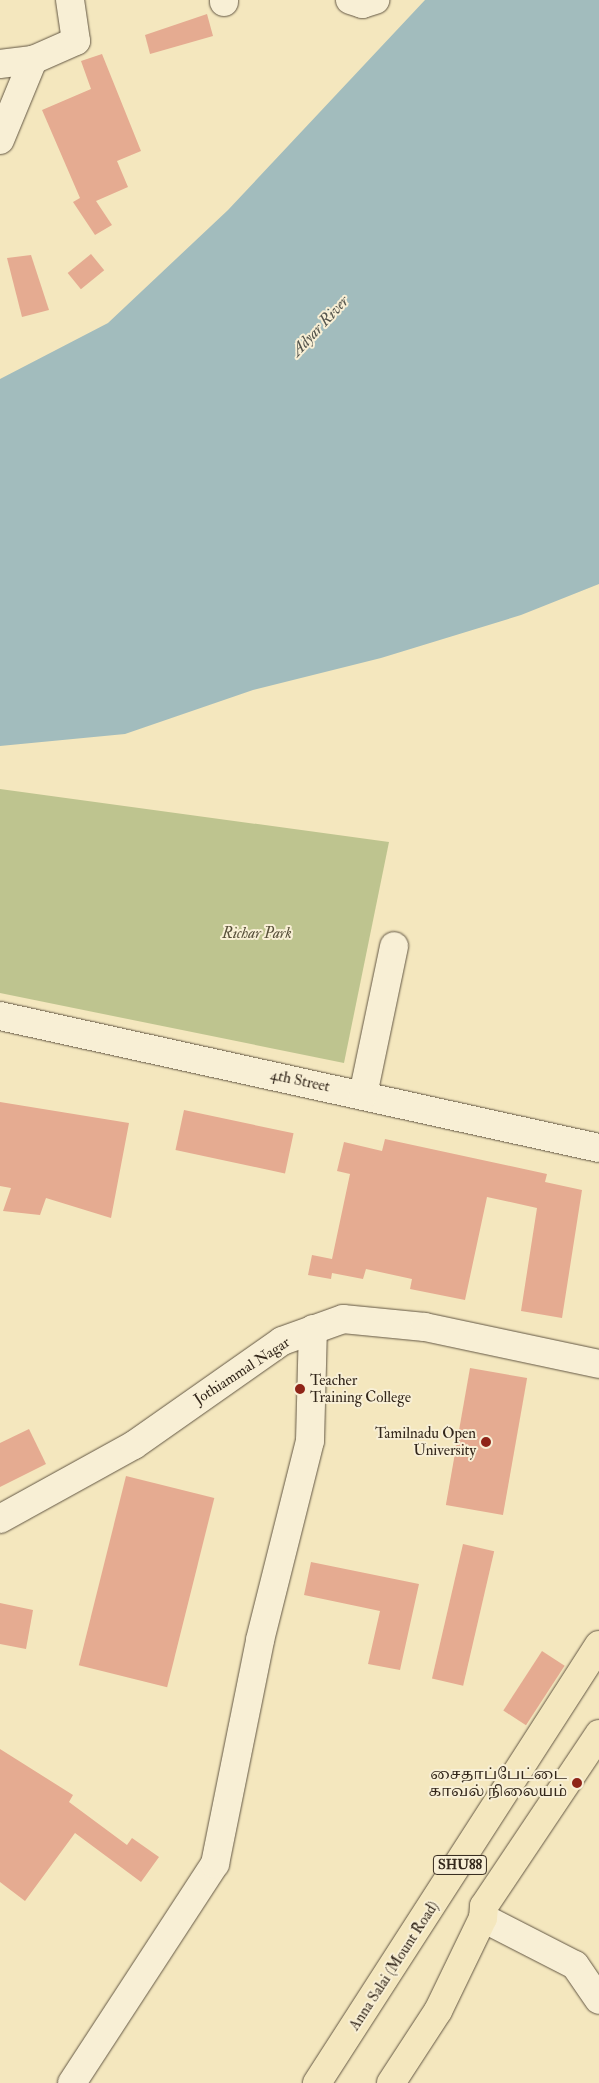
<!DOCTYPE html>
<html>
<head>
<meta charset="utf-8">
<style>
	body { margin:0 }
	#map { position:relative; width:599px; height:2083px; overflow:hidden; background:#f4e7be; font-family:"IM FELL Double Pica","Noto Serif Tamil",serif }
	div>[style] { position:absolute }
	.green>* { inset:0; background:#bec48f }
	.water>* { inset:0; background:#a2bcbd }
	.building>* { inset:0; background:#e5ab91; transform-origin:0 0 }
	.roads { filter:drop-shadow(0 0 1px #635744) drop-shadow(0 0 1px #635744) }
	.minor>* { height:28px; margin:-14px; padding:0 14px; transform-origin:14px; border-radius:14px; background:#f8efd5 }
	.major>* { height:28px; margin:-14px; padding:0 14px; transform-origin:14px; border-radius:14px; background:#f4e7be }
	.dots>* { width:14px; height:14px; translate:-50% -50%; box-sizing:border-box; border:2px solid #f8efd5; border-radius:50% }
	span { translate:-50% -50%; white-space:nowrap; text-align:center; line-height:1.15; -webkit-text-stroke:4px #f8efd5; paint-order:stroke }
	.shield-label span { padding:1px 4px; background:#f8efd5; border:1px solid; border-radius:4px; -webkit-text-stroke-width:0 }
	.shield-label { font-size:14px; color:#33271b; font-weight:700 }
	.park-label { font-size:15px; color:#564e38; font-style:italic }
	.street-label { font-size:15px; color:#33271b }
	.poi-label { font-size:15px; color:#33271b }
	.left { translate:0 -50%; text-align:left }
	.right { translate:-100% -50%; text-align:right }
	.water-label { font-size:16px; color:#54544c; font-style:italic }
</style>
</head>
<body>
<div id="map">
	<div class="green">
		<div style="clip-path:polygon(0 789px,389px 842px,344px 1063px,0 993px)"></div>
	</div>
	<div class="water">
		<div style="clip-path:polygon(425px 0,599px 0,599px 584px,521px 615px,381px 658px,253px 690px,125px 734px,0 746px,0 379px,108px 323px,228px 210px)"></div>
	</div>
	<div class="building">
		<div style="clip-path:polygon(207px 14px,213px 36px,150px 54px,145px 35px)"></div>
		<div style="clip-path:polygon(102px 54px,141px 151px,117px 161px,128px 187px,96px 201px,112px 225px,95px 235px,73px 202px,80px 198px,42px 110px,91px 89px,81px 61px)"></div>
		<div style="left:91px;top:254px;width:21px;height:30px;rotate:51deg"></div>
		<div style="clip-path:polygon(31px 255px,49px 310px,22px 317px,7px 258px)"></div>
		<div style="clip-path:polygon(0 1102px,129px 1123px,111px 1218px,46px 1198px,40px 1215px,3px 1211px,11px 1188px,0 1186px)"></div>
		<div style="left:184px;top:1110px;width:112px;height:41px;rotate:12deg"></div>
		<div style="clip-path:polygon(385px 1139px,547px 1174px,545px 1182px,582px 1190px,562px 1318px,521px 1311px,537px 1208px,487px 1197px,465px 1300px,410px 1289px,412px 1279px,366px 1269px,363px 1279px,332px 1273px,331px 1279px,308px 1275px,312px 1255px,332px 1259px,350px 1174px,337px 1171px,344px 1142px,382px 1151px)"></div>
		<div style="left:470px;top:1368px;width:58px;height:139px;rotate:10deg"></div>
		<div style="clip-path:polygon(29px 1429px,46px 1464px,0 1487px,0 1443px)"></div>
		<div style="left:126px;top:1476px;width:91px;height:195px;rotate:14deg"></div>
		<div style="left:463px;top:1544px;width:32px;height:138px;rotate:13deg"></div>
		<div style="clip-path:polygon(311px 1562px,419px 1584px,400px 1670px,368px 1664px,380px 1611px,304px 1595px)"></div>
		<div style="clip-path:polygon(0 1603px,33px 1610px,26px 1649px,0 1644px)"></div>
		<div style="left:542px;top:1651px;width:27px;height:71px;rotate:33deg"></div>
		<div style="clip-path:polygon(0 1749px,73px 1795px,69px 1802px,127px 1845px,132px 1838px,159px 1857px,141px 1882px,75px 1833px,25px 1901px,0 1882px)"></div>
	</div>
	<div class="roads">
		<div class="minor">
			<div style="left:224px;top:0;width:2px;rotate:90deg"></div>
			<div style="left:350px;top:0;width:13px;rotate:18deg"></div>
			<div style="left:362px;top:4px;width:14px;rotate:-17deg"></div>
			<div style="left:0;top:64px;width:33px;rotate:-7deg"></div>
			<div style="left:0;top:140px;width:87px;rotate:-67.6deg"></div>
			<div style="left:33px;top:60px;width:47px;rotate:-23.8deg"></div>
			<div style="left:76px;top:41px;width:41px;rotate:-98.3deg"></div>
			<div style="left:0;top:1016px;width:613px;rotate:12.43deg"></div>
			<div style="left:363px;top:1095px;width:152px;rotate:-78.2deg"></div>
			<div style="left:0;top:1519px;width:153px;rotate:-28.9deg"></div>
			<div style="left:134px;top:1445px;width:181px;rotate:-35.1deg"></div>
			<div style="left:282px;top:1341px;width:65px;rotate:-19.8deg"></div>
			<div style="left:343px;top:1319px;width:82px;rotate:5.6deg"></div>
			<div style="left:425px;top:1327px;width:178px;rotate:12deg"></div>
			<div style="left:483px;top:1918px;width:103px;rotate:27.1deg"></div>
			<div style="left:575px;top:1965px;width:42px;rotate:55.6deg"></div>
			<div style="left:72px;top:2083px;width:262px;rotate:-56.9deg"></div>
			<div style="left:215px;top:1864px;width:228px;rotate:-78.6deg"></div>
			<div style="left:260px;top:1640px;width:205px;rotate:-75.9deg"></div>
			<div style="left:310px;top:1441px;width:112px;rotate:-88.5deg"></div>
		</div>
		<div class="major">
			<div style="left:317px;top:2083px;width:521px;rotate:-57.23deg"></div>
			<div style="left:391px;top:2083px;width:86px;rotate:-56.9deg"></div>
			<div style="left:438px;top:2011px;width:103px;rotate:-64.2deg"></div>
			<div style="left:483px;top:1918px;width:12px;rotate:-85deg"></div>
			<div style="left:484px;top:1906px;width:207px;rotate:-56.2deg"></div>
		</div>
	</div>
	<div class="dots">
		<div style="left:300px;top:1389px;background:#8f2418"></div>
		<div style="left:486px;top:1442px;background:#8f2418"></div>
		<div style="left:577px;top:1783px;background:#8f2418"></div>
	</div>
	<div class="shield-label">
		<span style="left:460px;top:1865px">SHU88</span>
	</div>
	<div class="park-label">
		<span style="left:257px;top:934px">Richar Park</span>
	</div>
	<div class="street-label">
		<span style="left:300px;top:1081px;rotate:12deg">4th Street</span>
		<span style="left:242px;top:1371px;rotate:-33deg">Jothiammal Nagar</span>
		<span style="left:394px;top:1966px;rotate:-57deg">Anna Salai (Mount Road)</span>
	</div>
	<div class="poi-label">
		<span class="left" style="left:310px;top:1389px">Teacher<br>Training College</span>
		<span class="right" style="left:476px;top:1442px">Tamilnadu Open<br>University</span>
		<span class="right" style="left:567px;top:1783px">சைதாப்பேட்டை<br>காவல் நிலையம்</span>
	</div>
	<div class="water-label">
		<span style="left:320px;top:326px;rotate:-47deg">Adyar River</span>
	</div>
</div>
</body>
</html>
